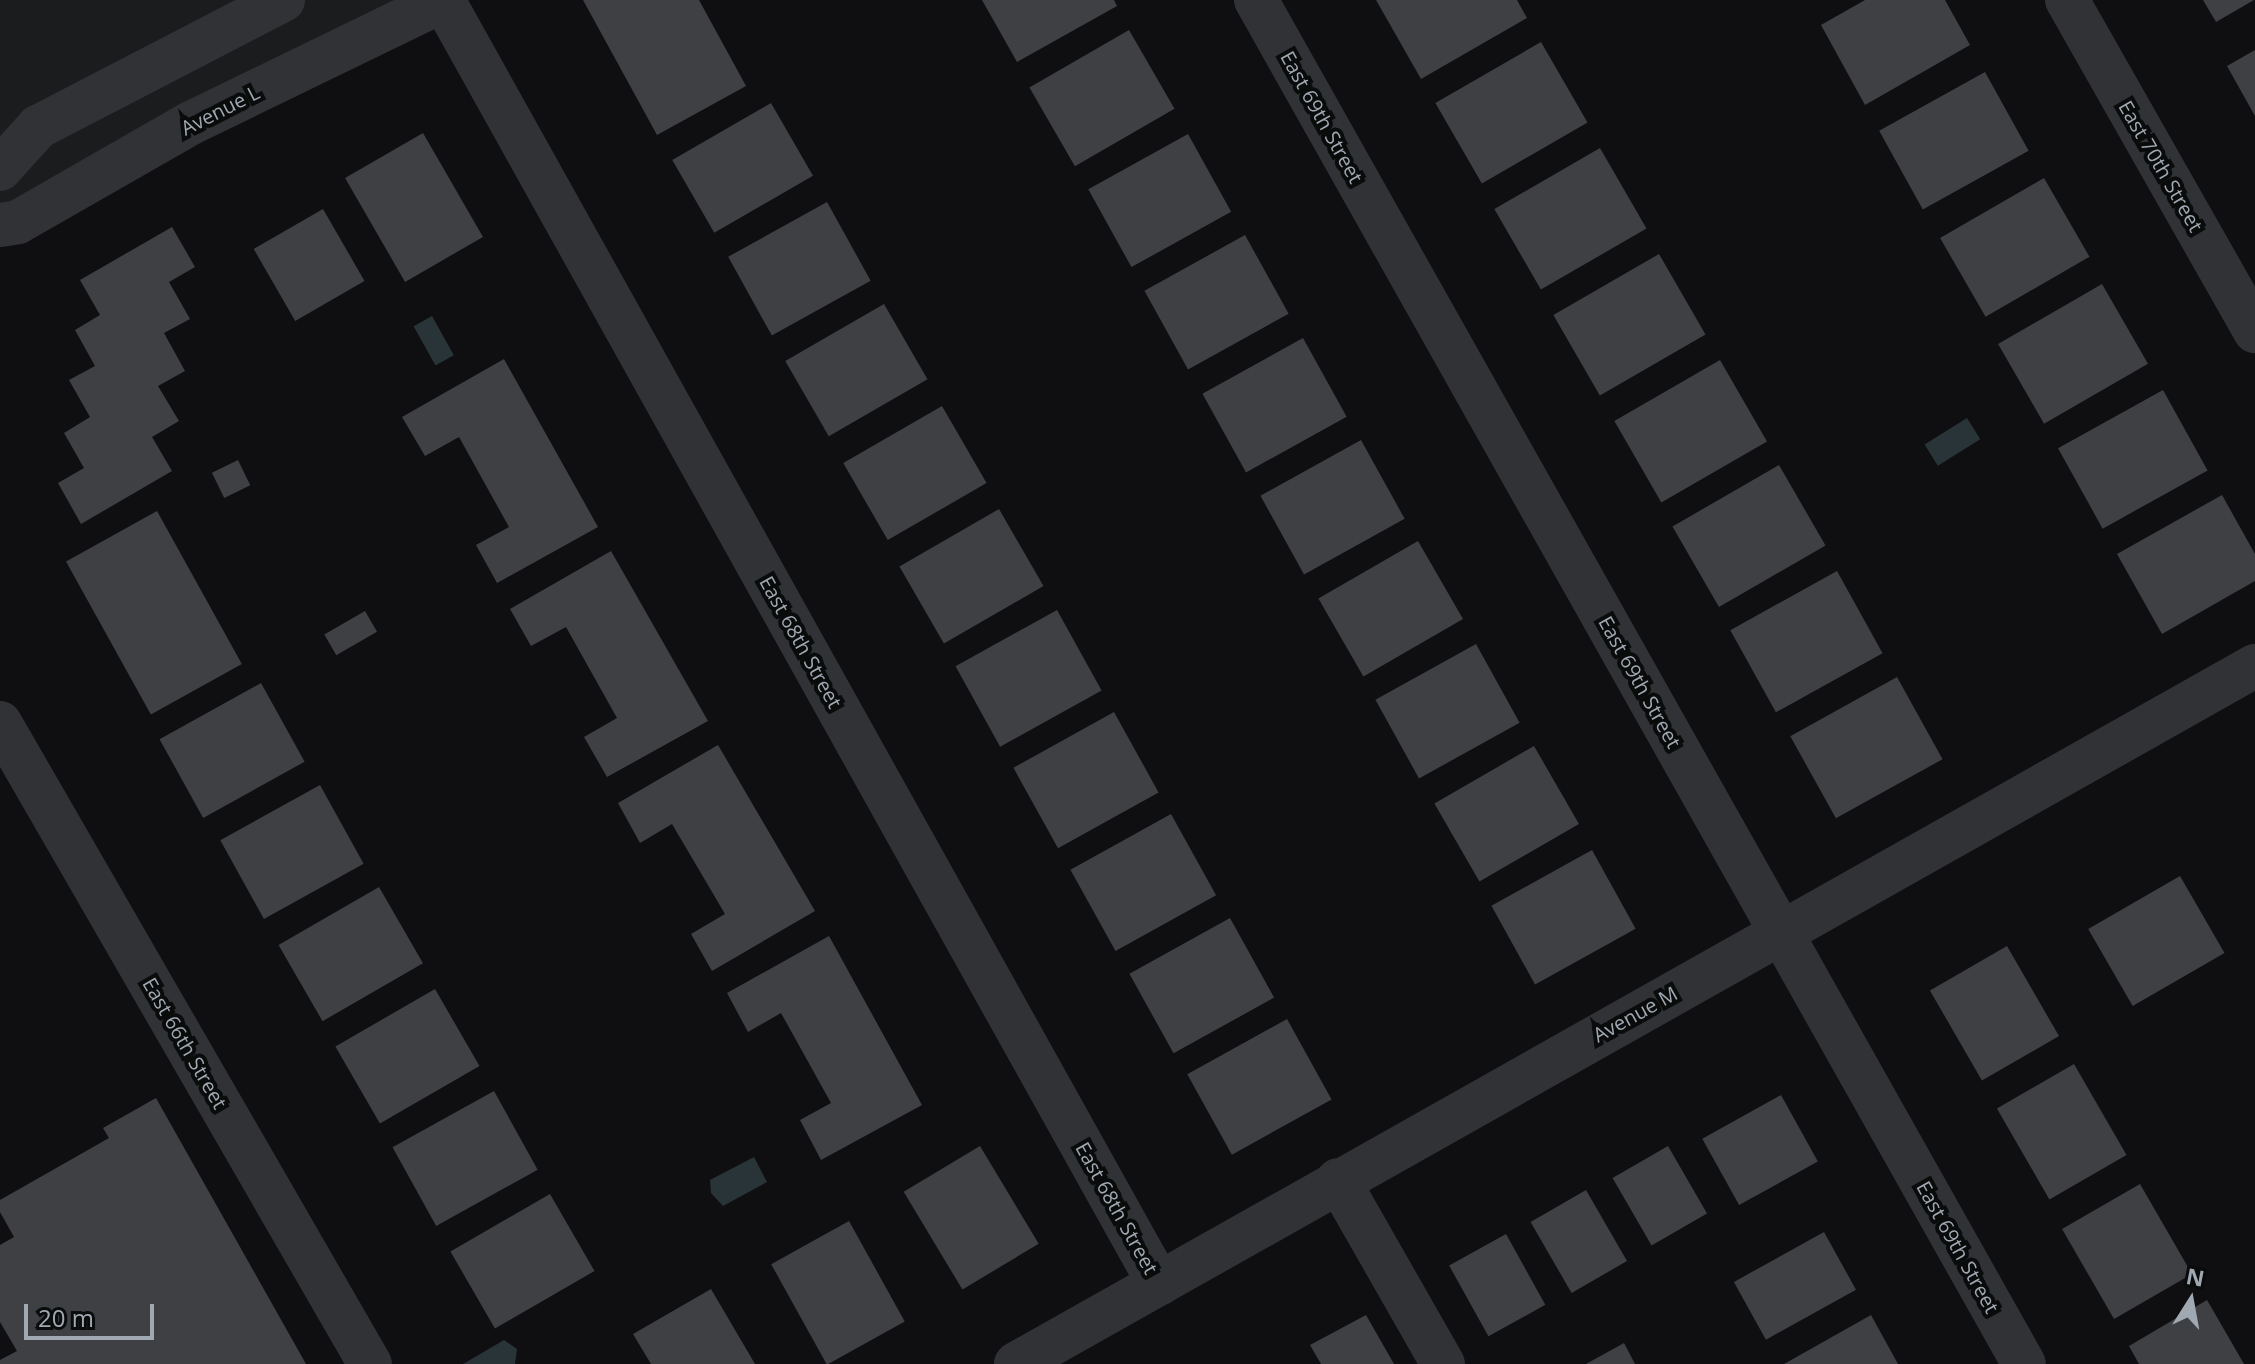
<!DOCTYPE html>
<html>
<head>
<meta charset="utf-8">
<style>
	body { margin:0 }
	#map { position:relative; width:2255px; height:1364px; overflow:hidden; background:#0f0f11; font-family:"Open Sans",sans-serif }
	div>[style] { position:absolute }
	.built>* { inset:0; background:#1b1c1d }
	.water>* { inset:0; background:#293439; transform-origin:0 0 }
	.building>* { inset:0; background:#3e4044; transform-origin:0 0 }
	.street>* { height:44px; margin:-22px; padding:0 22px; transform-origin:22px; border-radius:22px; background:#303235 }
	span { translate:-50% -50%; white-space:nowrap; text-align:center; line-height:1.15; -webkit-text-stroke:8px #0a0b0b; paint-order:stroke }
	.street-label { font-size:20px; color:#a0a8b1 }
	.north { position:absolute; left:2151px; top:1260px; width:80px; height:80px; -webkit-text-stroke:6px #0a0b0b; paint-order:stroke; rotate:11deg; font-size:22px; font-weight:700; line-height:32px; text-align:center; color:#a0a8b1 }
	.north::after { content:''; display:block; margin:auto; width:28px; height:36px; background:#a0a8b1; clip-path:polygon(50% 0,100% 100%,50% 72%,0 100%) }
	.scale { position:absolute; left:24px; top:1304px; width:130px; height:36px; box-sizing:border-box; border:4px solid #a0a8b1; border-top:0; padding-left:10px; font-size:24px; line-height:28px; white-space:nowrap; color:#a0a8b1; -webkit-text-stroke:6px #0a0b0b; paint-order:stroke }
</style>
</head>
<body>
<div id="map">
	<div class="built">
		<div style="clip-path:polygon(0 0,444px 0,0 208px)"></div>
	</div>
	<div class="water">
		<div style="left:432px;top:316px;width:45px;height:21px;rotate:61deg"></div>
		<div style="left:1967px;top:418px;width:25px;height:50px;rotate:58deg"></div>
		<div style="clip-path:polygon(754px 1157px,767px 1182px,723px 1206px,711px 1193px,710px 1180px)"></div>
		<div style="clip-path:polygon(504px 1340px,517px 1349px,515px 1364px,463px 1364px)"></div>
	</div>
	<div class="building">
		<div style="clip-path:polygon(583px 0,699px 0,746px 86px,657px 135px)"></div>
		<div style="clip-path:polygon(982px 0,1114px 0,1117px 6px,1017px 62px)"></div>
		<div style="clip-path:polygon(1376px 0,1517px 0,1527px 18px,1421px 79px)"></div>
		<div style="clip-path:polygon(1865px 0,1945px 0,1970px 45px,1865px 105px,1821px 25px)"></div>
		<div style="clip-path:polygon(2203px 0,2254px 0,2216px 22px)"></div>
		<div style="left:1129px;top:30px;width:91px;height:115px;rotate:60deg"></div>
		<div style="left:1541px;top:42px;width:93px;height:122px;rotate:60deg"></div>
		<div style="clip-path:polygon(2255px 50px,2255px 116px,2227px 66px)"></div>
		<div style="left:1985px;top:72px;width:90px;height:121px;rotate:61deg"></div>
		<div style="left:771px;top:103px;width:84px;height:114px;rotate:60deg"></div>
		<div style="left:423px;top:133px;width:120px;height:90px;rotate:60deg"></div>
		<div style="left:1188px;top:134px;width:89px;height:114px;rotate:61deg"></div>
		<div style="left:1600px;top:148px;width:93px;height:122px;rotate:60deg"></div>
		<div style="left:2044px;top:178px;width:91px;height:120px;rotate:60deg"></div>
		<div style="left:827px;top:202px;width:90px;height:113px;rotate:61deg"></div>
		<div style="left:323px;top:209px;width:83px;height:80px;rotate:60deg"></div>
		<div style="clip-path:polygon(172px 227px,195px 267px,169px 282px,190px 319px,164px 333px,185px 371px,158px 386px,179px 421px,152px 437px,172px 471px,81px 524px,58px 483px,84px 468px,64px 433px,90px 417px,69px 380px,95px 366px,75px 330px,100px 315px,80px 280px)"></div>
		<div style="left:1245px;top:235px;width:90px;height:115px;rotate:61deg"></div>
		<div style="left:1659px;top:254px;width:93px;height:122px;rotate:60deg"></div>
		<div style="left:2102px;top:284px;width:92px;height:120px;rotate:60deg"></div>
		<div style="left:884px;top:304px;width:87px;height:114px;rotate:60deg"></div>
		<div style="left:1303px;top:338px;width:90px;height:115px;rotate:61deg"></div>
		<div style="clip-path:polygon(504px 359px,598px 527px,497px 583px,476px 545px,509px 527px,459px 437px,425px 456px,402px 417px)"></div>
		<div style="left:1720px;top:360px;width:94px;height:122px;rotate:60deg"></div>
		<div style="left:2163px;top:390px;width:92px;height:120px;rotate:61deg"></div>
		<div style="left:942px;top:406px;width:89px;height:114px;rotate:60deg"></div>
		<div style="left:1361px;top:440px;width:90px;height:115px;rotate:61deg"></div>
		<div style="left:238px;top:460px;width:28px;height:29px;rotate:64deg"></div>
		<div style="left:1779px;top:465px;width:93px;height:123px;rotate:60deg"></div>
		<div style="clip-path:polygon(2222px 495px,2255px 554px,2255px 581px,2162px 634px,2117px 554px)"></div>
		<div style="left:999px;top:509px;width:89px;height:115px;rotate:60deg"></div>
		<div style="left:157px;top:511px;width:175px;height:104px;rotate:61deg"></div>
		<div style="left:1418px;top:541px;width:90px;height:115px;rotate:60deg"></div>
		<div style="clip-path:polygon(611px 551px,708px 721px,607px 777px,584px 737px,617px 718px,566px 627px,531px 646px,510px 609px)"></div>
		<div style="left:1837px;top:571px;width:94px;height:122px;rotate:61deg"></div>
		<div style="left:1057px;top:610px;width:92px;height:116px;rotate:61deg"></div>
		<div style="left:365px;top:611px;width:24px;height:47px;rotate:60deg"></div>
		<div style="left:1476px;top:644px;width:90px;height:115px;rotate:61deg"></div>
		<div style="left:1897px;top:677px;width:94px;height:122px;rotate:61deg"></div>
		<div style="left:261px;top:683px;width:90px;height:116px;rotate:61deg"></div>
		<div style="left:1114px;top:712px;width:92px;height:115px;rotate:61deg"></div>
		<div style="clip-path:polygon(718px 745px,815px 911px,712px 971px,691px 934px,725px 914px,672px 824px,640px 843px,618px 803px)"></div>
		<div style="left:1534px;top:746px;width:90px;height:115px;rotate:60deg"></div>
		<div style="left:320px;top:785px;width:90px;height:114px;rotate:61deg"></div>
		<div style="left:1171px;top:814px;width:93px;height:115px;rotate:61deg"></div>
		<div style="left:1592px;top:850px;width:90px;height:115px;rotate:61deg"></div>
		<div style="left:2180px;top:876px;width:89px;height:106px;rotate:60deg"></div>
		<div style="left:379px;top:887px;width:88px;height:116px;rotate:60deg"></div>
		<div style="left:1230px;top:918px;width:91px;height:115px;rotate:61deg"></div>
		<div style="clip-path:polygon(829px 936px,922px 1105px,821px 1160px,800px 1120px,831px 1103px,781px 1013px,748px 1032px,727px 993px)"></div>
		<div style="left:2007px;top:946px;width:104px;height:89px;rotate:60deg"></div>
		<div style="left:435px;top:989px;width:89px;height:115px;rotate:60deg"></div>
		<div style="left:1287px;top:1019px;width:92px;height:114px;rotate:61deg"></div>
		<div style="left:2074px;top:1064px;width:105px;height:89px;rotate:60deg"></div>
		<div style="left:494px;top:1091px;width:90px;height:116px;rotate:61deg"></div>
		<div style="left:1781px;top:1095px;width:76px;height:90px;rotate:61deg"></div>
		<div style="clip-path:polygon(156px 1098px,306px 1364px,0 1364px,0 1360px,17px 1351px,0 1322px,0 1245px,14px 1237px,0 1212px,0 1200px,109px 1138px,103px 1128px)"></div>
		<div style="left:980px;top:1146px;width:114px;height:89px;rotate:59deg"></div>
		<div style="left:1668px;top:1146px;width:78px;height:64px;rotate:60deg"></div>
		<div style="left:2140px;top:1184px;width:104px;height:90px;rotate:60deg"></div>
		<div style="left:1586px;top:1190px;width:82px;height:64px;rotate:60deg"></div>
		<div style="left:550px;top:1194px;width:89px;height:115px;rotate:60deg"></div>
		<div style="left:849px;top:1221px;width:115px;height:89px;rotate:61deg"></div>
		<div style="left:1824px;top:1232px;width:66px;height:103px;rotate:61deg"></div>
		<div style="left:1506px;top:1234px;width:81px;height:65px;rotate:61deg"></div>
		<div style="clip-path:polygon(711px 1289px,755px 1364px,651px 1364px,633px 1334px)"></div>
		<div style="clip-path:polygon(2207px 1300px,2244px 1364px,2139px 1364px,2129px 1346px)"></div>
		<div style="clip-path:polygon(1366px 1315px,1394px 1364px,1321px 1364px,1310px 1345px)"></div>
		<div style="clip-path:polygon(1871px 1315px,1898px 1364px,1784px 1364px)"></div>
		<div style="clip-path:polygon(1624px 1343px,1635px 1364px,1586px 1364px)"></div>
	</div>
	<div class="street">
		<div style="left:443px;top:0;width:1470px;rotate:60.85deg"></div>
		<div style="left:1256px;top:0;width:1565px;rotate:60.62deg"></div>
		<div style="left:2067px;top:0;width:381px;rotate:60.4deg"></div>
		<div style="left:0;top:169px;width:57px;rotate:-47.9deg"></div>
		<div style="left:38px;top:127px;width:276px;rotate:-27.4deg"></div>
		<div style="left:0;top:225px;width:18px;rotate:-9deg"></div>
		<div style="left:18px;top:222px;width:199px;rotate:-29.8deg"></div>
		<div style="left:191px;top:123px;width:281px;rotate:-25.9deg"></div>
		<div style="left:0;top:723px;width:740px;rotate:60.01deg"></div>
		<div style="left:1338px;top:1180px;width:212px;rotate:60.3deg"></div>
		<div style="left:1016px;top:1364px;width:1422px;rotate:-29.4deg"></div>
	</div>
	<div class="street-label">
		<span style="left:220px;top:110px;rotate:-27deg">Avenue L</span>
		<span style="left:1322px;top:117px;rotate:61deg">East 69th Street</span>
		<span style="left:2161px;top:166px;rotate:60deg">East 70th Street</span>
		<span style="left:801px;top:642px;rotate:61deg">East 68th Street</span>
		<span style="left:1640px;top:682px;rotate:61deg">East 69th Street</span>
		<span style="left:1635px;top:1014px;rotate:-29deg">Avenue M</span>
		<span style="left:185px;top:1043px;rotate:60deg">East 66th Street</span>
		<span style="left:1117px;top:1208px;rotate:61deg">East 68th Street</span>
		<span style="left:1958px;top:1247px;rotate:61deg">East 69th Street</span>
	</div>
	<div class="north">N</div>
	<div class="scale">20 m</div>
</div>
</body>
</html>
